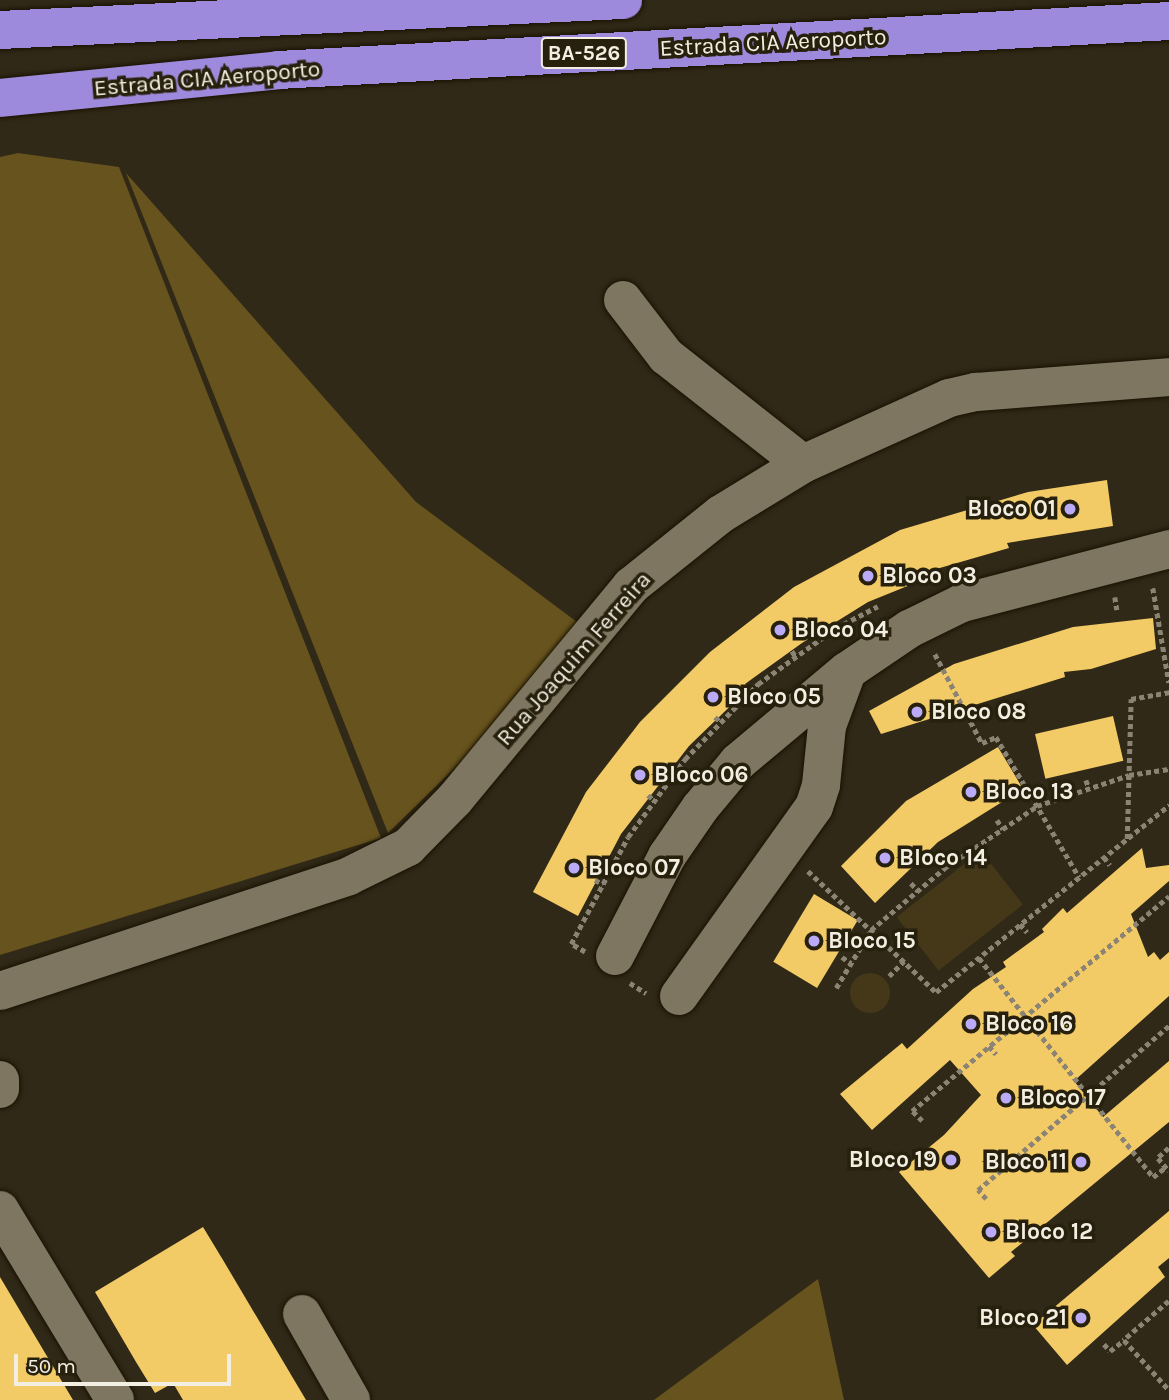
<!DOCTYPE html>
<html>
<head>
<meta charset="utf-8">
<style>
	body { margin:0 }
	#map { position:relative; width:1169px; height:1400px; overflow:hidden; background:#312917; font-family:Karla,sans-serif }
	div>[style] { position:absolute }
	.green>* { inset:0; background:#453819; transform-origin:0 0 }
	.round { border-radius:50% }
	.forest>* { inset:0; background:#67531d }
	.building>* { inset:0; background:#f2cb67; transform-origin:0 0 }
	.path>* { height:4.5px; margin-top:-2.25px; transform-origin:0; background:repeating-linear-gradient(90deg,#8b8475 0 5px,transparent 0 8.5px) }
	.roads { filter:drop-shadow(0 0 2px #191202) drop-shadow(0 0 2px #191202) }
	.minor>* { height:38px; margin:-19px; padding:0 19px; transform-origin:19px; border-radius:19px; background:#7f7661 }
	.highway>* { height:38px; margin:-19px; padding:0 19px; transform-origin:19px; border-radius:19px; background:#9e8adc }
	.dots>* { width:19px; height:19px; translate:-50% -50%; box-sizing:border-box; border:4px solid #27200d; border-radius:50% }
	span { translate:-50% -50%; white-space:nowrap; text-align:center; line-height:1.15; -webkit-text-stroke:7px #27200d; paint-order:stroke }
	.shield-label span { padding:2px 5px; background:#27200d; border:2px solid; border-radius:5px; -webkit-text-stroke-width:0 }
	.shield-label { font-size:21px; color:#f3eee2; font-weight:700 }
	.street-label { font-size:23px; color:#f3eee2 }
	.poi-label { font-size:23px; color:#f3eee2; font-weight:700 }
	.right { translate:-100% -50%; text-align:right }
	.left { translate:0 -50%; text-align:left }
	.scale { position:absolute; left:14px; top:1354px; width:217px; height:32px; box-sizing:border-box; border:4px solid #f3eee2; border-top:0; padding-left:9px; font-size:21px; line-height:24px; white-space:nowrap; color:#f3eee2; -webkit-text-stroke:5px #27200d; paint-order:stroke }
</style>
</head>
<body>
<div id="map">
	<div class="green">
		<div style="left:981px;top:851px;width:68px;height:107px;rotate:52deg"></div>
		<div class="round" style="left:850px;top:973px;width:40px;height:40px"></div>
	</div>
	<div class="forest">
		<div style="clip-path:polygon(18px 153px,119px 167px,381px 838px,0 955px,0 157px)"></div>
		<div style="clip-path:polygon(126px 173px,416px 502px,577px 622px,473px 750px,388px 833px)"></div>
		<div style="clip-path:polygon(818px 1279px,844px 1400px,654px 1400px)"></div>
	</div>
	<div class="building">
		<div style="clip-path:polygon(1107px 480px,1113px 526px,1007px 543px,1009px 548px,912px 576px,915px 583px,868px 602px,802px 643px,745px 684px,749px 688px,689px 746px,621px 834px,578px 916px,533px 892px,586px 792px,640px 722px,710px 652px,794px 587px,900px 530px,1028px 492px)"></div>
		<div style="clip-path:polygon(1153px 618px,1156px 649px,1091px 669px,1064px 672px,1065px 677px,881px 734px,869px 711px,954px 664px,1073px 627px)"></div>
		<div style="left:1113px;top:716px;width:46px;height:80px;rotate:77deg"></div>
		<div style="clip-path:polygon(998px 747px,1023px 789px,938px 842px,875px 903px,841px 866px,906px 801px)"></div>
		<div style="clip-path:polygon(1142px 848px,1146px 868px,1169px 865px,1169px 881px,1131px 914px,1148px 957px,1154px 952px,1160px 960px,1169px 952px,1169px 996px,1074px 1081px,1103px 1117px,1169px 1061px,1169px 1122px,1011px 1252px,1015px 1256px,989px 1278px,899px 1172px,944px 1135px,981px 1095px,950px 1060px,872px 1130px,840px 1094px,902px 1043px,907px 1049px,973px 989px,1006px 967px,1003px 962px,1044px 932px,1042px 929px,1063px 908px,1067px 913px)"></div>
		<div style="left:814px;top:894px;width:51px;height:79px;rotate:31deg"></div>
		<div style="clip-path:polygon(1169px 1211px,1169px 1258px,1158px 1267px,1165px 1277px,1067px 1365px,1033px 1325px)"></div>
		<div style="clip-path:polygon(203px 1227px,223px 1260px,306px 1400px,183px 1400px,173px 1383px,155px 1393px,136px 1362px,95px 1292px)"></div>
		<div style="clip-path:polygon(0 1277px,32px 1331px,73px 1400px,0 1400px)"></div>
	</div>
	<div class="path">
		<div style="left:1153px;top:588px;width:96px;rotate:80.4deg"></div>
		<div style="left:1115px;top:597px;width:13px;rotate:81deg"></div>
		<div style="left:792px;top:651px;width:7px;rotate:56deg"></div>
		<div style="left:935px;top:654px;width:101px;rotate:62.2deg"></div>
		<div style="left:982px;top:743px;width:15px;rotate:-23deg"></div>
		<div style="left:996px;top:737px;width:163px;rotate:59.3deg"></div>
		<div style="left:715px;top:717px;width:8px;rotate:40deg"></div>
		<div style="left:1086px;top:780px;width:9px;rotate:69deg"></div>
		<div style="left:648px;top:795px;width:9px;rotate:41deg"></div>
		<div style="left:997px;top:820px;width:11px;rotate:56deg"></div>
		<div style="left:1127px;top:839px;width:140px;rotate:-88.4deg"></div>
		<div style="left:1131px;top:699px;width:39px;rotate:-10deg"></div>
		<div style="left:1104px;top:857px;width:10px;rotate:53deg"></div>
		<div style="left:808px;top:871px;width:176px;rotate:43.4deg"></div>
		<div style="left:936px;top:992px;width:299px;rotate:-38.7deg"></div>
		<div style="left:595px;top:880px;width:9px;rotate:27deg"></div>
		<div style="left:911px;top:883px;width:11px;rotate:49deg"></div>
		<div style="left:1020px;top:924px;width:11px;rotate:49deg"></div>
		<div style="left:585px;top:952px;width:16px;rotate:-150deg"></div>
		<div style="left:571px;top:944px;width:121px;rotate:-62deg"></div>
		<div style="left:628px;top:837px;width:97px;rotate:-53.8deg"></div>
		<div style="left:685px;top:759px;width:105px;rotate:-45.8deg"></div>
		<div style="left:758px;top:684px;width:96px;rotate:-35.7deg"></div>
		<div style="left:836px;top:628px;width:47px;rotate:-27.6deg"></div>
		<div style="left:842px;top:957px;width:11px;rotate:34deg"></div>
		<div style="left:979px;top:958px;width:280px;rotate:51.5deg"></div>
		<div style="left:1153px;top:1177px;width:16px;rotate:-38deg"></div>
		<div style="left:889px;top:976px;width:21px;rotate:-45deg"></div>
		<div style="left:630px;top:983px;width:19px;rotate:32deg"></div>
		<div style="left:836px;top:988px;width:68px;rotate:-58.9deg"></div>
		<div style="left:871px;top:930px;width:98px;rotate:-40deg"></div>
		<div style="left:946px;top:867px;width:110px;rotate:-33.8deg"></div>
		<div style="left:1037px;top:806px;width:97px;rotate:-18.6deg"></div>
		<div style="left:1129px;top:775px;width:40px;rotate:-8.5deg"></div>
		<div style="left:989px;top:1046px;width:11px;rotate:49deg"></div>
		<div style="left:922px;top:1121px;width:14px;rotate:-135deg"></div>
		<div style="left:912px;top:1111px;width:335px;rotate:-39.9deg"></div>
		<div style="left:1169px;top:1148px;width:15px;rotate:138deg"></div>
		<div style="left:1158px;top:1158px;width:17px;rotate:50deg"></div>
		<div style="left:986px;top:1199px;width:12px;rotate:-132deg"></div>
		<div style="left:978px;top:1190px;width:252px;rotate:-40.7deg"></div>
		<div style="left:1169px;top:1301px;width:60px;rotate:139.1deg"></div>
		<div style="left:1124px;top:1340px;width:67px;rotate:48deg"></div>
		<div style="left:1104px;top:1344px;width:9px;rotate:49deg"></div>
		<div style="left:1110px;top:1351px;width:18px;rotate:-38deg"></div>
	</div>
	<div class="roads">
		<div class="minor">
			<div style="left:623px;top:300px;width:71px;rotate:52.5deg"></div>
			<div style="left:666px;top:356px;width:174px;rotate:38.2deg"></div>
			<div style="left:615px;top:956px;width:113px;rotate:-62.5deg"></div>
			<div style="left:667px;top:856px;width:58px;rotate:-55.5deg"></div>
			<div style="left:700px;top:808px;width:60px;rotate:-50.4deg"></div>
			<div style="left:738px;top:762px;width:142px;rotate:-39.9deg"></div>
			<div style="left:847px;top:671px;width:75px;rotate:-34.1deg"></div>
			<div style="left:909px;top:629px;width:59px;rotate:-26.1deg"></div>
			<div style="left:962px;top:603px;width:214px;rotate:-14.6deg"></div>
			<div style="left:0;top:991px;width:367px;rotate:-18.2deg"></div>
			<div style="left:349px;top:876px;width:66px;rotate:-26.2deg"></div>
			<div style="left:408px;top:847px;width:67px;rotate:-45.6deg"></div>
			<div style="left:455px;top:799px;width:276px;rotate:-50.4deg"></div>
			<div style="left:631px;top:586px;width:115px;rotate:-38.7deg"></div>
			<div style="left:721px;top:514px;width:96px;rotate:-31.4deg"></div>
			<div style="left:803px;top:464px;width:160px;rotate:-24.3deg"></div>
			<div style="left:949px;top:398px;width:28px;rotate:-13deg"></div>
			<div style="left:976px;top:392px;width:194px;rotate:-4.4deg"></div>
			<div style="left:679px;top:996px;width:232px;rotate:-54.5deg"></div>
			<div style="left:814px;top:807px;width:23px;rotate:-72deg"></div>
			<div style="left:821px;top:785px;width:59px;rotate:-84.2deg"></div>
			<div style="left:827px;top:726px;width:58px;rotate:-69.7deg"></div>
			<div style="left:0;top:1080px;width:9px;rotate:90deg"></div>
			<div style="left:0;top:1210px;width:222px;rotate:58.8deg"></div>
			<div style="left:302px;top:1314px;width:99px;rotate:60.3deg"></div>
		</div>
		<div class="highway">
			<div style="left:0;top:30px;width:624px;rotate:-2.76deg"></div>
			<div style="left:0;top:98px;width:280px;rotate:-5.7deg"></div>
			<div style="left:279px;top:70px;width:891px;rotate:-3.15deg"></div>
		</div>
	</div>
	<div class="dots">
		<div style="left:1070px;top:509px;background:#bbaaf6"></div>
		<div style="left:868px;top:576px;background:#bbaaf6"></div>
		<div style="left:780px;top:630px;background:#bbaaf6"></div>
		<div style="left:713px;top:697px;background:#bbaaf6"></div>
		<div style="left:917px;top:712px;background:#bbaaf6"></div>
		<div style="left:640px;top:775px;background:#bbaaf6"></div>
		<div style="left:971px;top:792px;background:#bbaaf6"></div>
		<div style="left:885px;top:858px;background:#bbaaf6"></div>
		<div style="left:574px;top:868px;background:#bbaaf6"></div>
		<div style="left:814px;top:941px;background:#bbaaf6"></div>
		<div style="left:971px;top:1024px;background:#bbaaf6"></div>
		<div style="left:1006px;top:1098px;background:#bbaaf6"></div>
		<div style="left:951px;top:1160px;background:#bbaaf6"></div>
		<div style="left:1081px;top:1162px;background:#bbaaf6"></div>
		<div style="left:991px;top:1232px;background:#bbaaf6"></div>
		<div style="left:1081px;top:1318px;background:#bbaaf6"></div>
	</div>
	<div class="shield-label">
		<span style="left:584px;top:53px">BA-526</span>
	</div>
	<div class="street-label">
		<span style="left:773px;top:43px;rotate:-3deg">Estrada CIA Aeroporto</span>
		<span style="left:207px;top:79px;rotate:-5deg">Estrada CIA Aeroporto</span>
		<span style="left:574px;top:659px;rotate:-49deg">Rua Joaquim Ferreira</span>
	</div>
	<div class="poi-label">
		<span class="right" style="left:1056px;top:509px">Bloco 01</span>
		<span class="left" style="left:882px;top:576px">Bloco 03</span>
		<span class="left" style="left:794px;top:630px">Bloco 04</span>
		<span class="left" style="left:727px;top:697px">Bloco 05</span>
		<span class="left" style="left:931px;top:712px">Bloco 08</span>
		<span class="left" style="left:654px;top:775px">Bloco 06</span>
		<span class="left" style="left:985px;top:792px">Bloco 13</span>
		<span class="left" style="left:899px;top:858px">Bloco 14</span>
		<span class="left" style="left:588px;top:868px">Bloco 07</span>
		<span class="left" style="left:828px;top:941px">Bloco 15</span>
		<span class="left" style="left:985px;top:1024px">Bloco 16</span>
		<span class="left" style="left:1020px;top:1098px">Bloco 17</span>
		<span class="right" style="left:937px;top:1160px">Bloco 19</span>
		<span class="right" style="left:1067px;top:1162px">Bloco 11</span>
		<span class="left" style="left:1005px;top:1232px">Bloco 12</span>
		<span class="right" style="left:1067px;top:1318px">Bloco 21</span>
	</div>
	<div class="scale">50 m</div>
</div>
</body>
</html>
